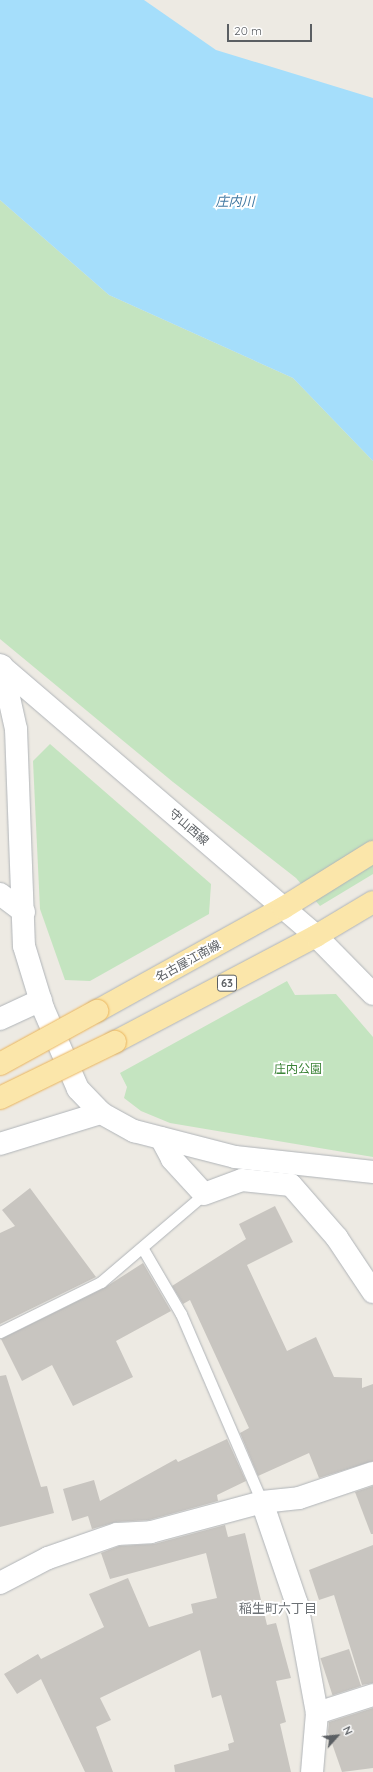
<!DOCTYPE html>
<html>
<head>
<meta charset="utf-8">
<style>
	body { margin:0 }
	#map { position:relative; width:373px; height:1772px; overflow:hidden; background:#edeae3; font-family:Quicksand,"Noto Sans JP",sans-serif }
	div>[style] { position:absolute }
	.green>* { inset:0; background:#c4e4c0 }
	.water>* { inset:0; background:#a5defb }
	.building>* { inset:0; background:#c8c5c0; transform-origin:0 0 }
	.roads { filter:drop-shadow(0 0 1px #b0b4b8) drop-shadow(0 0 1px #b0b4b8) }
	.lane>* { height:11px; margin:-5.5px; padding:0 5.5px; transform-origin:5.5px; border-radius:5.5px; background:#fff }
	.street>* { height:22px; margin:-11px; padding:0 11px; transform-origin:11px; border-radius:11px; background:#fff }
	.secondary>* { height:22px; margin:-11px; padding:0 11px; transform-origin:11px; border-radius:11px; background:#fff }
	.primary>* { height:22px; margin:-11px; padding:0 11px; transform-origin:11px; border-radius:11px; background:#fbe6aa }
	.bridges { filter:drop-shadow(0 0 1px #eab55e) drop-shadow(0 0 1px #eab55e) }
	.primary-bridge>* { height:22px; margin:-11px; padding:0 11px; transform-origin:11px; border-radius:11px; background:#fbe6aa }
	span { translate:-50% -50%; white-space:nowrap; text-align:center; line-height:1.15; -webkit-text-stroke:4px #fff; paint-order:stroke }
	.shield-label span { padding:1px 3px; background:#fff; border:1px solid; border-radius:3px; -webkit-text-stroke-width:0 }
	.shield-label { font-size:11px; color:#5b5f63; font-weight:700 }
	.street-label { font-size:12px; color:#5b5f63 }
	.park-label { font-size:12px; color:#3d8439 }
	.water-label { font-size:13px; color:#417aa3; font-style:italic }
	.neighbourhood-label { font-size:13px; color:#6c7175 }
	.north { position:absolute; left:317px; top:1716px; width:40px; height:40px; -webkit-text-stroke:3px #fff; paint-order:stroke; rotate:63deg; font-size:11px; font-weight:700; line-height:16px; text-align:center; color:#5b5f63 }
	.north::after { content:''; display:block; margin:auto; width:14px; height:18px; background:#5b5f63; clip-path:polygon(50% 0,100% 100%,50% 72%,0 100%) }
	.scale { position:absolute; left:227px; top:24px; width:85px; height:18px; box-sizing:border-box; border:2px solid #5b5f63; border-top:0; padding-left:5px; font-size:12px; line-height:14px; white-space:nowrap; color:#5b5f63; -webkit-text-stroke:3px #fff; paint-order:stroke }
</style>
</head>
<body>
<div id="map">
	<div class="green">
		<div style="clip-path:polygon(0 200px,109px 295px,293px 378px,373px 461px,373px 874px,320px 906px,296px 878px,173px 782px,0 639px)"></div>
		<div style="clip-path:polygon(50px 744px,211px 884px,209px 914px,90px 981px,65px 980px,40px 909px,33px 761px)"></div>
		<div style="clip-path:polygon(287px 981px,295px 995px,336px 994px,373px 1037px,373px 1157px,170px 1123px,141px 1111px,124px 1098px,127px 1087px,120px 1073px)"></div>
	</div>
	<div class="water">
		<div style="clip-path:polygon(0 0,144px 0,216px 50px,373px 98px,373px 461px,293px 378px,109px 295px,0 200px)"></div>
	</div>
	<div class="building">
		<div style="clip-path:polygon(30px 1188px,96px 1277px,0 1324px,0 1233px,15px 1226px,2px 1210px)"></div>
		<div style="clip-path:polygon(275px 1206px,293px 1242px,247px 1265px,287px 1351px,316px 1337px,334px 1377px,362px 1378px,362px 1388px,373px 1384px,373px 1461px,319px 1478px,309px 1453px,258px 1476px,240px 1433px,249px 1428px,190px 1300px,183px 1304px,172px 1286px,246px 1239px,239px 1224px)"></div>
		<div style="clip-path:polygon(143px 1263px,171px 1311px,116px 1341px,133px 1377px,73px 1406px,52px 1365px,22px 1381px,1px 1339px,104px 1288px)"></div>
		<div style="clip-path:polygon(6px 1375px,41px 1487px,47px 1486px,54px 1513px,0 1527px,0 1376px)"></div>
		<div style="clip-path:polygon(227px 1439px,246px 1481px,217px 1495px,218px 1501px,149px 1520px,116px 1522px,92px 1529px,88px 1516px,72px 1521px,63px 1489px,94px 1480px,100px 1501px,176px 1459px,178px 1462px)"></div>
		<div style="clip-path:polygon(373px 1486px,373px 1534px,371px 1534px,355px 1492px)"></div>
		<div style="clip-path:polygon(225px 1525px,228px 1537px,245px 1533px,267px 1625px,276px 1623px,291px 1678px,276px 1681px,286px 1722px,280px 1724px,291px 1772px,175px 1772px,174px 1765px,229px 1750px,228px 1744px,234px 1742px,221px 1695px,212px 1698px,200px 1650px,100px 1698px,111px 1720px,96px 1727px,113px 1772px,85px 1772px,41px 1679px,17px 1694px,4px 1674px,38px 1654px,41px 1659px,104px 1627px,89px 1594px,128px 1578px,149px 1627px,193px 1613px,191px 1604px,217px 1598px,206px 1553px,110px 1579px,101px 1553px,119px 1546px,154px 1544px)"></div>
		<div style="clip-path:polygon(373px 1545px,373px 1683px,362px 1685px,334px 1595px,319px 1600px,309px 1570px)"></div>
		<div style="left:349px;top:1649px;width:39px;height:30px;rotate:72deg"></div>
		<div style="clip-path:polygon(373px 1708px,373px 1768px,342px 1772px,328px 1732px,329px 1722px)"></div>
	</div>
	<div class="roads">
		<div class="lane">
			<div style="left:143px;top:1249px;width:75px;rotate:59.7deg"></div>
			<div style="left:181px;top:1314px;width:205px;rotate:66.7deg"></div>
			<div style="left:0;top:1332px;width:113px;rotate:-26.3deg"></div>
			<div style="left:101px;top:1282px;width:135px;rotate:-40.5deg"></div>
		</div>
		<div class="street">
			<div style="left:0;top:1019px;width:45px;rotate:-24.9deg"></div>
			<div style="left:161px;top:1138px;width:24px;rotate:62deg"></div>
			<div style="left:172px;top:1159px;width:47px;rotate:47.6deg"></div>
			<div style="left:204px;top:1194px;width:40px;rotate:-20.2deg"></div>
			<div style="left:242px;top:1180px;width:49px;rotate:5.8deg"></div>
			<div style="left:291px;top:1185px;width:70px;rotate:49deg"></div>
			<div style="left:337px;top:1238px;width:65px;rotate:56.3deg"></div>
			<div style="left:0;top:1144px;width:106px;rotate:-17.1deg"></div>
			<div style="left:262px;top:1502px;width:108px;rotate:71.1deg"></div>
			<div style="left:297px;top:1604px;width:111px;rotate:79.6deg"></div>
			<div style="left:317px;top:1713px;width:59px;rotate:94.8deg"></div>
			<div style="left:0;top:1583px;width:54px;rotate:-27.5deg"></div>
			<div style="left:48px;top:1558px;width:73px;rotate:-19.2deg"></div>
			<div style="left:117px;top:1534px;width:34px;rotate:-3deg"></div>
			<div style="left:151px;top:1532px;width:115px;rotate:-15.1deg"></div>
			<div style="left:262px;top:1502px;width:37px;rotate:-6deg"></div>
			<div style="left:299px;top:1498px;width:78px;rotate:-18.7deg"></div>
			<div style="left:317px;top:1713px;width:59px;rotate:-17.8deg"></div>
		</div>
		<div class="secondary">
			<div style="left:0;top:665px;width:416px;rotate:40.6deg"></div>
			<div style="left:316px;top:936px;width:81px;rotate:45.5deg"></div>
			<div style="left:2px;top:666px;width:65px;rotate:77.5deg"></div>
			<div style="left:16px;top:729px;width:217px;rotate:87.9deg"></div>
			<div style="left:24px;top:946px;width:65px;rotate:73deg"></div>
			<div style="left:43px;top:1008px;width:88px;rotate:66.6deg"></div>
			<div style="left:78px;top:1089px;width:33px;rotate:46deg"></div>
			<div style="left:101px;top:1113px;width:38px;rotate:29deg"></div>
			<div style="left:134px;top:1131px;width:104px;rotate:14.4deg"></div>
			<div style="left:235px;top:1157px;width:139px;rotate:6.2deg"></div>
			<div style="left:0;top:894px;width:30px;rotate:37deg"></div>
		</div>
		<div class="primary">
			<div style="left:97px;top:1011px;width:213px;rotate:-29deg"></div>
			<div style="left:283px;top:908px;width:106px;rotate:-31.9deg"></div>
			<div style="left:115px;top:1042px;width:227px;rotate:-27.8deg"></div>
			<div style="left:316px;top:936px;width:66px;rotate:-30.8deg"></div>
		</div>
	</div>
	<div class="bridges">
		<div class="primary-bridge">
			<div style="left:0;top:1064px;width:111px;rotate:-28.7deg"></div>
			<div style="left:0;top:1098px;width:128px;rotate:-26deg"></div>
		</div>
	</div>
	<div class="shield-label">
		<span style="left:227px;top:983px">63</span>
	</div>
	<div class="street-label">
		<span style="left:189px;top:827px;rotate:41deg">守山西線</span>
		<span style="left:188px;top:961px;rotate:-29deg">名古屋江南線</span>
	</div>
	<div class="park-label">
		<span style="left:298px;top:1069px">庄内公園</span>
	</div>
	<div class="water-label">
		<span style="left:235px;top:201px">庄内川</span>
	</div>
	<div class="neighbourhood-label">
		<span style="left:278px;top:1608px">稲生町六丁目</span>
	</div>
	<div class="north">N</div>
	<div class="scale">20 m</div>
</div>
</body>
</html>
